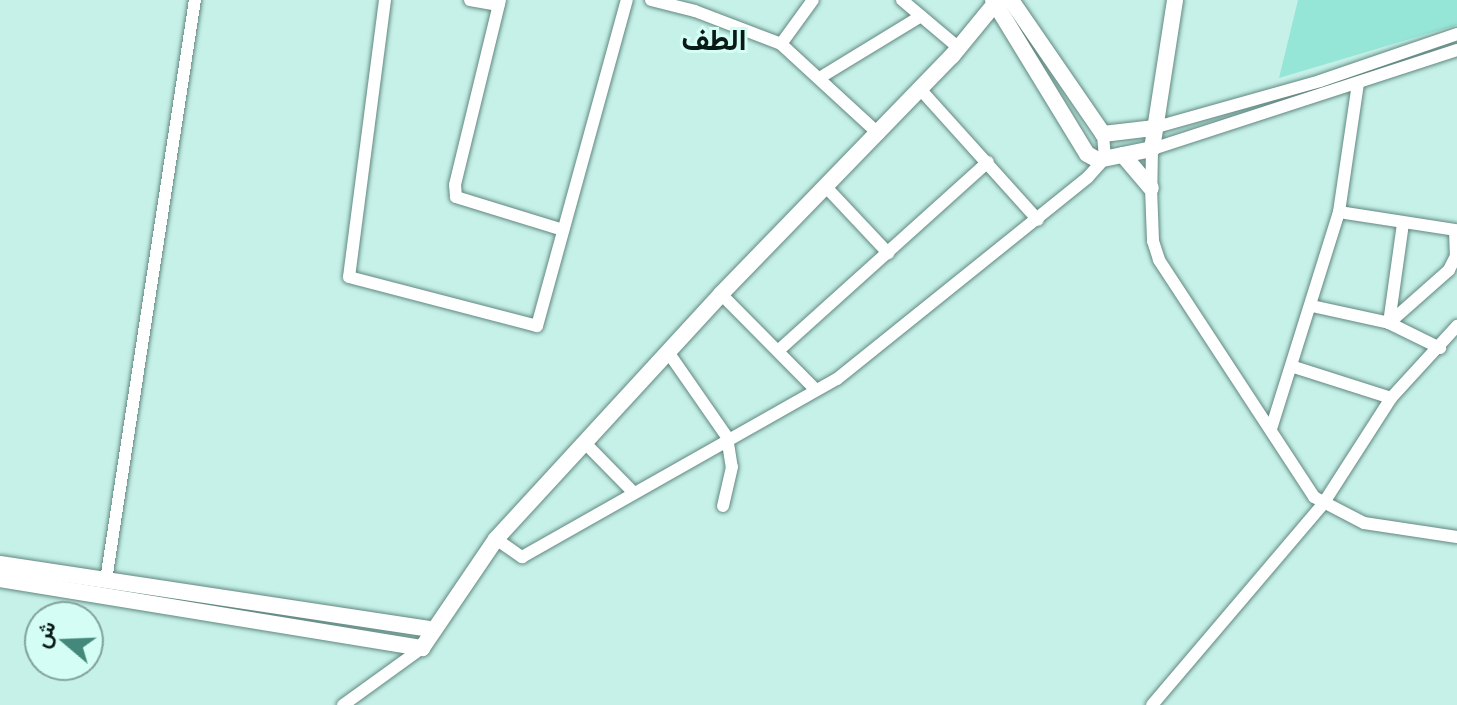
<!DOCTYPE html>
<html>
<head>
<meta charset="utf-8">
<style>
	body { margin:0 }
	#map { position:relative; width:1457px; height:705px; overflow:hidden; background:#c6f1e8; font-family:"Open Sans",Vazirmatn,sans-serif }
	div>[style] { position:absolute }
	.green>* { inset:0; background:#96e6d7 }
	.roads { filter:drop-shadow(0 0 2px #618880) drop-shadow(0 0 2px #618880) }
	.minor>* { height:12px; margin:-6px; padding:0 6px; transform-origin:6px; border-radius:6px; background:#fff }
	.major>* { height:16px; margin:-8px; padding:0 8px; transform-origin:8px; border-radius:8px; background:#fff }
	span { translate:-50% -50%; white-space:nowrap; text-align:center; line-height:1.15; -webkit-text-stroke:6px #d4fef5; paint-order:stroke }
	.neighbourhood-label { font-size:30px; color:#091916; font-weight:700 }
	.north { position:absolute; left:24px; top:601px; width:80px; height:80px; box-sizing:border-box; background:#d4fef5; border:2px solid #83a29c; border-radius:50%; rotate:289deg; font-size:22px; font-weight:700; line-height:32px; text-align:center; color:#091916 }
	.north::after { content:''; display:block; margin:auto; width:28px; height:36px; background:#44887c; clip-path:polygon(50% 0,100% 100%,50% 72%,0 100%) }
</style>
</head>
<body>
<div id="map">
	<div class="green">
		<div style="clip-path:polygon(1298px 0,1457px 0,1457px 25px,1279px 78px)"></div>
	</div>
	<div class="roads">
		<div class="minor">
			<div style="left:385px;top:0;width:279px;rotate:97.4deg"></div>
			<div style="left:349px;top:277px;width:194px;rotate:14.6deg"></div>
			<div style="left:537px;top:326px;width:338px;rotate:-74.6deg"></div>
			<div style="left:470px;top:0;width:29px;rotate:10deg"></div>
			<div style="left:500px;top:0;width:190px;rotate:103.7deg"></div>
			<div style="left:455px;top:185px;width:12px;rotate:85deg"></div>
			<div style="left:456px;top:197px;width:112px;rotate:17.1deg"></div>
			<div style="left:651px;top:0;width:45px;rotate:14deg"></div>
			<div style="left:695px;top:11px;width:92px;rotate:21deg"></div>
			<div style="left:781px;top:44px;width:133px;rotate:42.6deg"></div>
			<div style="left:902px;top:0;width:75px;rotate:40.1deg"></div>
			<div style="left:781px;top:44px;width:54px;rotate:-54deg"></div>
			<div style="left:1457px;top:50px;width:321px;rotate:162deg"></div>
			<div style="left:1152px;top:149px;width:39px;rotate:91deg"></div>
			<div style="left:1151px;top:188px;width:53px;rotate:87.8deg"></div>
			<div style="left:1153px;top:241px;width:20px;rotate:72deg"></div>
			<div style="left:1159px;top:260px;width:283px;rotate:56.8deg"></div>
			<div style="left:1314px;top:497px;width:56px;rotate:27.5deg"></div>
			<div style="left:1364px;top:523px;width:94px;rotate:8.6deg"></div>
			<div style="left:821px;top:77px;width:117px;rotate:-31.4deg"></div>
			<div style="left:920px;top:89px;width:176px;rotate:48deg"></div>
			<div style="left:1153px;top:128px;width:173px;rotate:-15.7deg"></div>
			<div style="left:1320px;top:81px;width:145px;rotate:-18.9deg"></div>
			<div style="left:826px;top:187px;width:91px;rotate:46.8deg"></div>
			<div style="left:1339px;top:212px;width:117px;rotate:8.8deg"></div>
			<div style="left:1455px;top:230px;width:26px;rotate:88deg"></div>
			<div style="left:1456px;top:256px;width:16px;rotate:117deg"></div>
			<div style="left:1449px;top:270px;width:80px;rotate:138.5deg"></div>
			<div style="left:721px;top:294px;width:135px;rotate:45.3deg"></div>
			<div style="left:1312px;top:306px;width:79px;rotate:12.4deg"></div>
			<div style="left:1389px;top:323px;width:57px;rotate:26.1deg"></div>
			<div style="left:1389px;top:323px;width:100px;rotate:-82deg"></div>
			<div style="left:779px;top:350px;width:281px;rotate:-42deg"></div>
			<div style="left:668px;top:352px;width:103px;rotate:55.2deg"></div>
			<div style="left:727px;top:437px;width:30px;rotate:81deg"></div>
			<div style="left:732px;top:467px;width:40px;rotate:103deg"></div>
			<div style="left:1294px;top:367px;width:102px;rotate:17.7deg"></div>
			<div style="left:1391px;top:398px;width:98px;rotate:-47.5deg"></div>
			<div style="left:1271px;top:429px;width:227px;rotate:-72.6deg"></div>
			<div style="left:1339px;top:212px;width:130px;rotate:-81.6deg"></div>
			<div style="left:586px;top:444px;width:67px;rotate:45.6deg"></div>
			<div style="left:496px;top:539px;width:32px;rotate:35deg"></div>
			<div style="left:522px;top:557px;width:362px;rotate:-29.5deg"></div>
			<div style="left:837px;top:379px;width:322px;rotate:-38.8deg"></div>
			<div style="left:1088px;top:177px;width:25px;rotate:-48deg"></div>
			<div style="left:1105px;top:158px;width:24px;rotate:-95deg"></div>
			<div style="left:106px;top:580px;width:587px;rotate:-81.28deg"></div>
			<div style="left:343px;top:705px;width:97px;rotate:-35.8deg"></div>
			<div style="left:1152px;top:705px;width:264px;rotate:-49.6deg"></div>
			<div style="left:1323px;top:504px;width:126px;rotate:-57.3deg"></div>
		</div>
		<div class="major">
			<div style="left:993px;top:0;width:180px;rotate:58.6deg"></div>
			<div style="left:1087px;top:154px;width:13px;rotate:29deg"></div>
			<div style="left:1098px;top:160px;width:55px;rotate:-11.5deg"></div>
			<div style="left:1152px;top:149px;width:151px;rotate:-81.2deg"></div>
			<div style="left:1011px;top:0;width:163px;rotate:55.5deg"></div>
			<div style="left:1103px;top:134px;width:50px;rotate:-6.8deg"></div>
			<div style="left:1123px;top:155px;width:43px;rotate:49.7deg"></div>
			<div style="left:0;top:564px;width:439px;rotate:8.6deg"></div>
			<div style="left:0;top:579px;width:428px;rotate:9.3deg"></div>
			<div style="left:422px;top:648px;width:132px;rotate:-55.8deg"></div>
			<div style="left:496px;top:539px;width:333px;rotate:-47.4deg"></div>
			<div style="left:721px;top:294px;width:332px;rotate:-45.9deg"></div>
			<div style="left:952px;top:56px;width:72px;rotate:-50.6deg"></div>
		</div>
	</div>
	<div class="neighbourhood-label">
		<span style="left:714px;top:39px">الطف</span>
	</div>
	<div class="north">ش</div>
</div>
</body>
</html>
